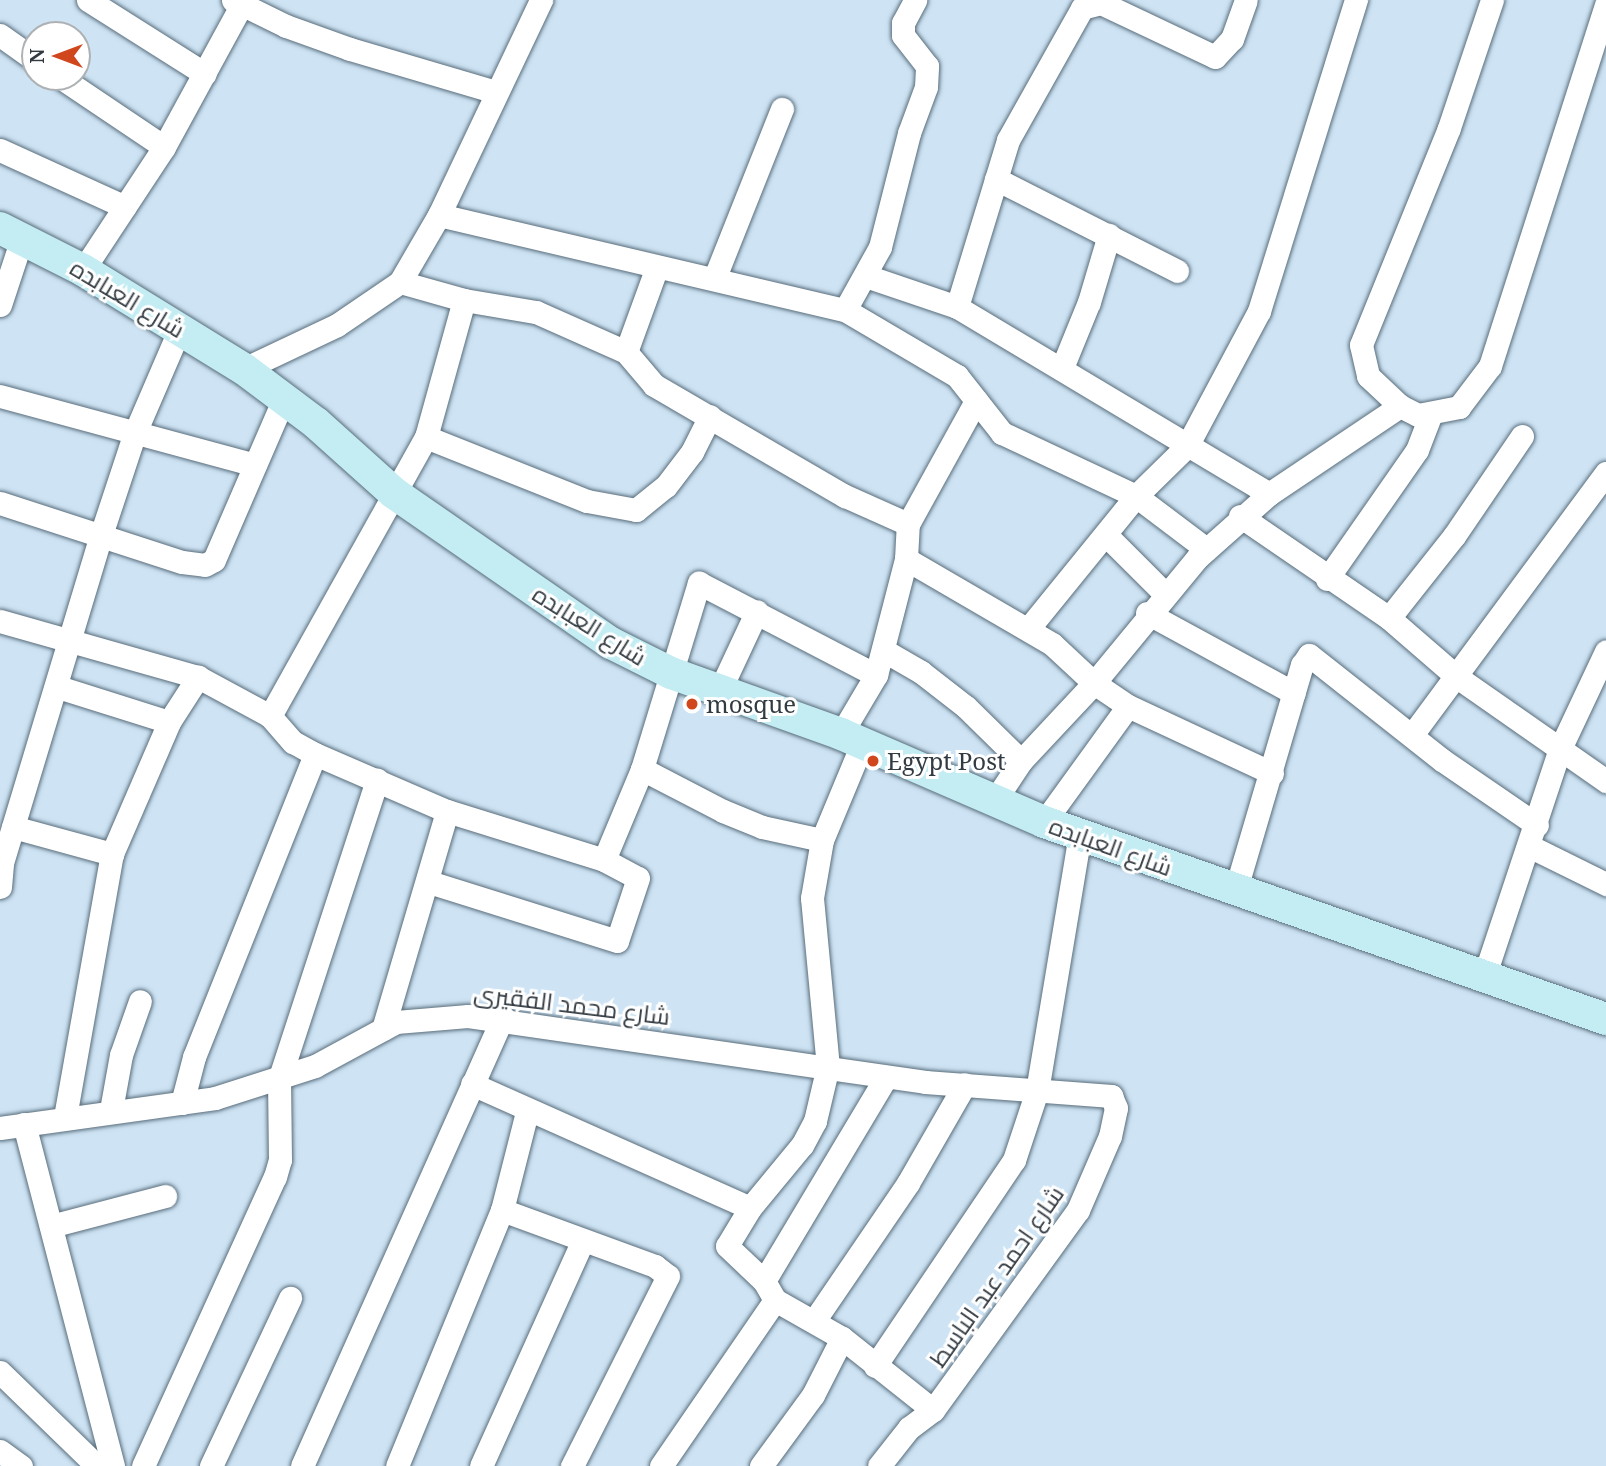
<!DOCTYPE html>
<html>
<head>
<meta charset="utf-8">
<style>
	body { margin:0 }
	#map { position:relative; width:1606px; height:1466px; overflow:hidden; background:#cee4f5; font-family:"Noto Serif",Cairo,serif }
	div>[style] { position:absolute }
	.roads { filter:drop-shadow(0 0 2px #596d7b) drop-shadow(0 0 2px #596d7b) }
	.street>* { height:23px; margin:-11.5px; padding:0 11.5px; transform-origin:11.5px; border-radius:11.5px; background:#fff }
	.secondary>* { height:32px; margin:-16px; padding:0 16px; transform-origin:16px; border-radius:16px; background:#c3edf3 }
	.dots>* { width:19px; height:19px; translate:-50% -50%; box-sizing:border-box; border:4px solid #fff; border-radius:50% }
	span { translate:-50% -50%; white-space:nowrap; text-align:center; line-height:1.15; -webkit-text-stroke:6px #fff; paint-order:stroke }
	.street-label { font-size:24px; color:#333b42 }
	.poi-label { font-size:24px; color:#333b42 }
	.left { translate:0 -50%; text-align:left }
	.north { position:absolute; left:21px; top:21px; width:70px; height:70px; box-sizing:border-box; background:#fff; border:2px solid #adb1b3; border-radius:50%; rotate:270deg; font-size:19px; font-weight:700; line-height:28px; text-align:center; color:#333b42 }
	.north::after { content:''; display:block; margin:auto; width:24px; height:32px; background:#d0471d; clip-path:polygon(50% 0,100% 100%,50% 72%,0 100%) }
</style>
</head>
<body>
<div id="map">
	<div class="roads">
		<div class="street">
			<div style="left:88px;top:0;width:138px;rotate:32.3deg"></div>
			<div style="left:233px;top:0;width:59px;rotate:26.1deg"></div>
			<div style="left:286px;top:26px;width:68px;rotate:19.8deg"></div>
			<div style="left:350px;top:49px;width:152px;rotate:16.4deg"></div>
			<div style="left:1492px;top:0;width:135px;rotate:108.6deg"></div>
			<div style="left:1449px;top:128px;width:234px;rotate:112.1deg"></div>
			<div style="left:1361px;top:345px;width:32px;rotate:77deg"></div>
			<div style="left:1368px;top:376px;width:44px;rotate:43.2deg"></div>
			<div style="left:1400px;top:406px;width:20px;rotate:27deg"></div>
			<div style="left:1418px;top:415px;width:42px;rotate:-11deg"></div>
			<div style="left:1459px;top:407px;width:51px;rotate:-52.9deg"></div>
			<div style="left:1490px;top:366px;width:380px;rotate:-72.2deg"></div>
			<div style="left:0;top:35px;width:43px;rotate:35.5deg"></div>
			<div style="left:60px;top:77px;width:125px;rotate:33.9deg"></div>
			<div style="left:0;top:150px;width:137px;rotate:24.5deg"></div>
			<div style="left:996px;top:179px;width:203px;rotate:26.9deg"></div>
			<div style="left:439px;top:215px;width:417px;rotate:13.2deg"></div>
			<div style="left:845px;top:310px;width:130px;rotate:30.5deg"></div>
			<div style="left:957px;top:376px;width:73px;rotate:51.7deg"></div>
			<div style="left:1002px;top:433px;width:148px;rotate:25.2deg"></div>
			<div style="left:1136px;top:496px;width:88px;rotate:37.1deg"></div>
			<div style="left:83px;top:270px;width:147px;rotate:-56.6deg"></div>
			<div style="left:164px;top:147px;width:167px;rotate:-61.4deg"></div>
			<div style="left:866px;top:276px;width:96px;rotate:18.8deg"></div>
			<div style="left:957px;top:307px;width:364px;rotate:30.9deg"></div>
			<div style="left:715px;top:277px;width:181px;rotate:-68.3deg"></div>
			<div style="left:400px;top:282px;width:66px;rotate:15.7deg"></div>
			<div style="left:464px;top:300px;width:73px;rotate:9.5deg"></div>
			<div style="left:536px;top:312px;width:98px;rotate:24deg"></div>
			<div style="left:626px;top:352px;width:43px;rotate:49.7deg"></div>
			<div style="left:654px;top:385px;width:221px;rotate:30.2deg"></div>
			<div style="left:845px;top:496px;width:69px;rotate:24deg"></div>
			<div style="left:0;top:305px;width:71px;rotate:-71.8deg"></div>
			<div style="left:957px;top:307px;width:175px;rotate:-73deg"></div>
			<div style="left:1008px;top:140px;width:151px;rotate:-60.7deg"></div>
			<div style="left:1082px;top:8px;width:20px;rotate:-15deg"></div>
			<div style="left:1101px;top:3px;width:126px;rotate:25.3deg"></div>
			<div style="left:1215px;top:57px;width:25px;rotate:-47deg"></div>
			<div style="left:1232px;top:39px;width:41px;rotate:-70.3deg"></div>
			<div style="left:845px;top:310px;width:72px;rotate:-60.9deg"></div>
			<div style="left:880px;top:247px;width:118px;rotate:-75.7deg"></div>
			<div style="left:909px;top:133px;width:49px;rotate:-69.7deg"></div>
			<div style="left:926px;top:87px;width:21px;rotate:-87deg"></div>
			<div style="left:927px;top:66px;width:39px;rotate:-128deg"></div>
			<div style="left:903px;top:35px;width:12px;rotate:-90deg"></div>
			<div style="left:903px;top:23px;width:26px;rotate:-62deg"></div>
			<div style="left:626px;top:352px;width:90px;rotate:-70deg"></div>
			<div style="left:1062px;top:368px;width:71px;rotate:-67.8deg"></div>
			<div style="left:1089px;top:302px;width:70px;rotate:-73.4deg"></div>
			<div style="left:244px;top:369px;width:103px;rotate:-25.3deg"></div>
			<div style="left:337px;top:325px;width:76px;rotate:-34.3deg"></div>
			<div style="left:400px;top:282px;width:78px;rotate:-59.8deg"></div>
			<div style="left:439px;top:215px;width:238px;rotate:-64.6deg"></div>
			<div style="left:0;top:396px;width:264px;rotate:15.1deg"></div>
			<div style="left:426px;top:437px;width:173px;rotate:21.7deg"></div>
			<div style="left:587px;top:501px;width:50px;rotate:10.4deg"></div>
			<div style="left:636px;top:510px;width:38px;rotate:-39deg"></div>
			<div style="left:666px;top:486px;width:43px;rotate:-52.6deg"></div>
			<div style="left:692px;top:452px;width:40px;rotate:-63.4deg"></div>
			<div style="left:0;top:503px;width:191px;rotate:18deg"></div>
			<div style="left:182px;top:562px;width:23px;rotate:7deg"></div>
			<div style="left:205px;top:565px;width:10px;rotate:-29deg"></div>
			<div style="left:214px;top:560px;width:176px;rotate:-66.6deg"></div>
			<div style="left:1240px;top:516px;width:181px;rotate:34.4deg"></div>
			<div style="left:1389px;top:618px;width:90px;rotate:40.9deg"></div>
			<div style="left:1457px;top:677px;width:182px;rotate:34.9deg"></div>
			<div style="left:1107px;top:536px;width:82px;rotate:45deg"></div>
			<div style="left:906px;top:559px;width:169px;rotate:30.2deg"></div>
			<div style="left:1052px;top:644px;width:57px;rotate:42.9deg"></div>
			<div style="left:1094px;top:683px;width:41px;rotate:34.1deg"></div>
			<div style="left:1128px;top:706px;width:159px;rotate:25deg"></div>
			<div style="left:1327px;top:579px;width:157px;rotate:-55.1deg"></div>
			<div style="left:1417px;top:450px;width:39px;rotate:-69deg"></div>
			<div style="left:1147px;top:613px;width:167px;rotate:28.6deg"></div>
			<div style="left:1389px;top:618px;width:105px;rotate:-51.6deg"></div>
			<div style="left:1454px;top:536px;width:121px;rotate:-55.8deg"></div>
			<div style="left:0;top:621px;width:206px;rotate:15.8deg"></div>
			<div style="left:198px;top:677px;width:82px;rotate:28.4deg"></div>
			<div style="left:270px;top:716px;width:35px;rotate:49deg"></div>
			<div style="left:293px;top:742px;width:25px;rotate:29deg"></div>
			<div style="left:315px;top:754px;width:144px;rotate:23.4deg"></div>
			<div style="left:447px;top:811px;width:164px;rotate:17.3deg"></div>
			<div style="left:604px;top:860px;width:38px;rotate:28deg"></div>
			<div style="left:638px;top:878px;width:66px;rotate:108.4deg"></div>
			<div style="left:617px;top:941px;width:197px;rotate:-162.6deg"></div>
			<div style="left:1028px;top:629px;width:171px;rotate:-50.9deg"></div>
			<div style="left:1136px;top:496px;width:71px;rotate:-44.4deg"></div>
			<div style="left:1187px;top:446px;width:153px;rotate:-61.9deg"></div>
			<div style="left:1259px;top:311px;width:326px;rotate:-72.7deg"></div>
			<div style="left:883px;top:650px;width:44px;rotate:30.1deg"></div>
			<div style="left:921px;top:672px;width:57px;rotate:37.9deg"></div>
			<div style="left:966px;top:707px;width:77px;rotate:44.5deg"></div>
			<div style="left:58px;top:687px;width:116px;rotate:17.5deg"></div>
			<div style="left:719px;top:692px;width:89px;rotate:-64.9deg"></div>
			<div style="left:270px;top:716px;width:320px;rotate:-60.8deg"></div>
			<div style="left:426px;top:437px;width:142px;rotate:-74.5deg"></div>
			<div style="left:841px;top:734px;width:69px;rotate:-59.3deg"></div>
			<div style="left:876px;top:675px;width:120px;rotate:-75.5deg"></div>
			<div style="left:906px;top:559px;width:35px;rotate:-87deg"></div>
			<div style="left:908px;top:524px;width:141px;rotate:-61.1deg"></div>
			<div style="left:1412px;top:735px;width:326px;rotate:-53.5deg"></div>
			<div style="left:862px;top:744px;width:104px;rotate:112.6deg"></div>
			<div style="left:822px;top:840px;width:59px;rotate:99.8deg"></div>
			<div style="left:812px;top:898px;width:169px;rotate:84.6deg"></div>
			<div style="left:828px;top:1066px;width:57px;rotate:103.3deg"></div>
			<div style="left:815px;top:1121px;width:27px;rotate:118deg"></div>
			<div style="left:802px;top:1145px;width:82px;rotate:129.5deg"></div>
			<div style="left:750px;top:1208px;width:44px;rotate:121.2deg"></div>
			<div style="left:727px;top:1246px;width:51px;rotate:43.4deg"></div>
			<div style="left:764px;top:1281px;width:22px;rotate:60deg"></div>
			<div style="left:775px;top:1300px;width:77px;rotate:29.6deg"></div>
			<div style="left:842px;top:1338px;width:116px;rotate:38.4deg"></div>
			<div style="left:642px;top:769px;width:91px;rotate:27.4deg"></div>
			<div style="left:723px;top:811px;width:42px;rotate:22.3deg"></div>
			<div style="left:762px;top:827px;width:61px;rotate:12.2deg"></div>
			<div style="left:993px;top:803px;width:50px;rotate:-56.3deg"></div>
			<div style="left:1021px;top:761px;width:107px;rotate:-46.9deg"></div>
			<div style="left:1094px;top:683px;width:162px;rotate:-50.5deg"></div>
			<div style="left:1197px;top:558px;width:96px;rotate:-41.6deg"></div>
			<div style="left:1269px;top:494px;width:158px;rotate:-33.9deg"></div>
			<div style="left:1044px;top:822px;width:143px;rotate:-54.1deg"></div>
			<div style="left:13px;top:827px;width:103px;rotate:15.3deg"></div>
			<div style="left:1531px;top:847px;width:84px;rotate:26.3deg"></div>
			<div style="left:604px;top:860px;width:99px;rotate:-67.3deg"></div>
			<div style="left:642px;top:769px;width:195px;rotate:-73deg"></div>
			<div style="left:699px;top:583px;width:199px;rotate:27.5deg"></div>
			<div style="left:0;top:887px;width:24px;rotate:-85deg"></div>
			<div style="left:2px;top:863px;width:343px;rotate:-73.2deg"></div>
			<div style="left:101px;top:535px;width:105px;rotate:-71.7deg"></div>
			<div style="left:134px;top:435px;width:116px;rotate:-66.7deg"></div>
			<div style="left:1235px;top:892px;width:237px;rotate:-73.6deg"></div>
			<div style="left:1302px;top:665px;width:12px;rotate:-55deg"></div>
			<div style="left:1309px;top:655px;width:169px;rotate:38.3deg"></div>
			<div style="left:1442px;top:760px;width:115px;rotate:34.4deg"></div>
			<div style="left:1484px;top:977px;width:238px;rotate:-71.6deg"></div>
			<div style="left:1559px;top:751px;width:110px;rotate:-64.8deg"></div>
			<div style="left:383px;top:1029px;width:227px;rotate:-73.6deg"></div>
			<div style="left:472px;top:1084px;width:304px;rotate:24deg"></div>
			<div style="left:182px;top:1103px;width:48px;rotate:-75.4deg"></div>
			<div style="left:194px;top:1057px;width:326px;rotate:-68.2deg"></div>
			<div style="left:111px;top:1110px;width:56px;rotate:-79.7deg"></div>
			<div style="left:121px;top:1055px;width:57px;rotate:-70.6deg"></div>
			<div style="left:65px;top:1117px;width:267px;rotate:-79.9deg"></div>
			<div style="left:112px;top:854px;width:144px;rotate:-66.6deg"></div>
			<div style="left:169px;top:722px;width:54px;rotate:-57.2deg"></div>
			<div style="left:24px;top:1124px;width:353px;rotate:75.4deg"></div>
			<div style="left:0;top:1128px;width:217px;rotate:-7.9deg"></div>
			<div style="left:215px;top:1098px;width:105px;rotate:-17.7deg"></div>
			<div style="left:315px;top:1066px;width:92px;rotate:-28.5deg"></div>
			<div style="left:396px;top:1022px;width:72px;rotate:-4.8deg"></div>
			<div style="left:468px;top:1016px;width:462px;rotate:8.2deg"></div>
			<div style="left:925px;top:1082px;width:187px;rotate:4.3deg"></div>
			<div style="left:1111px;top:1096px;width:13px;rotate:67deg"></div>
			<div style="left:1116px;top:1108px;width:29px;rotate:102deg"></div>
			<div style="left:1110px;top:1136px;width:81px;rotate:113.4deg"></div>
			<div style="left:1078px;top:1210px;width:247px;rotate:125.9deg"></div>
			<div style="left:933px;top:1410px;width:30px;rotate:143deg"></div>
			<div style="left:909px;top:1428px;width:48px;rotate:128.3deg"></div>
			<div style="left:502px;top:1210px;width:163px;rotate:20.1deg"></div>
			<div style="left:655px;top:1266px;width:16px;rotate:38deg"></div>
			<div style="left:668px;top:1276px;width:213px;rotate:116.8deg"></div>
			<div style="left:51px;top:1226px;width:118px;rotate:-14.7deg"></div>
			<div style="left:764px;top:1281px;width:238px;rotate:-59.1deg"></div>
			<div style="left:814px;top:1321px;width:167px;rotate:-55.7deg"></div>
			<div style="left:908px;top:1183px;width:114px;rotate:-60.1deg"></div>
			<div style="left:875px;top:1366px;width:249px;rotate:-56deg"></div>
			<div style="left:1014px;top:1160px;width:73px;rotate:-71.6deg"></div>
			<div style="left:1037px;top:1091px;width:260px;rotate:-80.5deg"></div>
			<div style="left:0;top:1372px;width:135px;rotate:44.1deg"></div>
			<div style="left:0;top:1451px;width:26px;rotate:36deg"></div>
			<div style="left:143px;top:1466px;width:318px;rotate:-65.5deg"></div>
			<div style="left:275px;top:1177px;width:18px;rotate:-74deg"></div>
			<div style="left:280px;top:1160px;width:80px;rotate:-90.7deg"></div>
			<div style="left:279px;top:1080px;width:316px;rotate:-71.9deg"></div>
			<div style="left:211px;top:1466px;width:186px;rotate:-64.8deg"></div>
			<div style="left:302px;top:1466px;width:492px;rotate:-65.9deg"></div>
			<div style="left:397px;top:1466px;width:277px;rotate:-67.7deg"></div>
			<div style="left:502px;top:1210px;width:101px;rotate:-75.7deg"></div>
			<div style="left:481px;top:1466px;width:246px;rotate:-65.7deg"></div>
			<div style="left:661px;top:1466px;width:201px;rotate:-55.5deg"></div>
			<div style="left:761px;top:1466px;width:88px;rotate:-53.8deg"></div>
			<div style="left:813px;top:1395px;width:64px;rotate:-63deg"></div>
		</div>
		<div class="secondary">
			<div style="left:0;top:228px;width:93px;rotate:26.8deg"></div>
			<div style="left:83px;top:270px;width:189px;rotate:31.6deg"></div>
			<div style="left:244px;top:369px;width:90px;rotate:36.9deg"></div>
			<div style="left:316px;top:423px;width:105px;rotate:41.9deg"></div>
			<div style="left:394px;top:493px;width:264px;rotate:34.7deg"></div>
			<div style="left:611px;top:643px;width:67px;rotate:26.6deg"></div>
			<div style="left:671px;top:673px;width:181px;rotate:19.7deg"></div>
			<div style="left:841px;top:734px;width:221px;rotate:23.4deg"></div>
			<div style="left:1044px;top:822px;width:596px;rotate:19.32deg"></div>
		</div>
	</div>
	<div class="dots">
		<div style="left:692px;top:704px;background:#d0471d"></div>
		<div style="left:873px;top:761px;background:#d0471d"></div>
	</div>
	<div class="street-label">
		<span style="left:128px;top:298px;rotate:31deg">شارع العبابده</span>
		<span style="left:590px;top:625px;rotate:32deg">شارع العبابده</span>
		<span style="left:1111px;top:846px;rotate:20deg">شارع العبابده</span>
		<span style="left:572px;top:1004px;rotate:7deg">شارع محمد الفقيرى</span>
		<span style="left:996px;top:1276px;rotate:-55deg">شارع احمد عبد الباسط</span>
	</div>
	<div class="poi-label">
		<span class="left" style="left:706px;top:704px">mosque</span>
		<span class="left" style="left:887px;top:761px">Egypt Post</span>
	</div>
	<div class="north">N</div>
</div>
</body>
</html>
